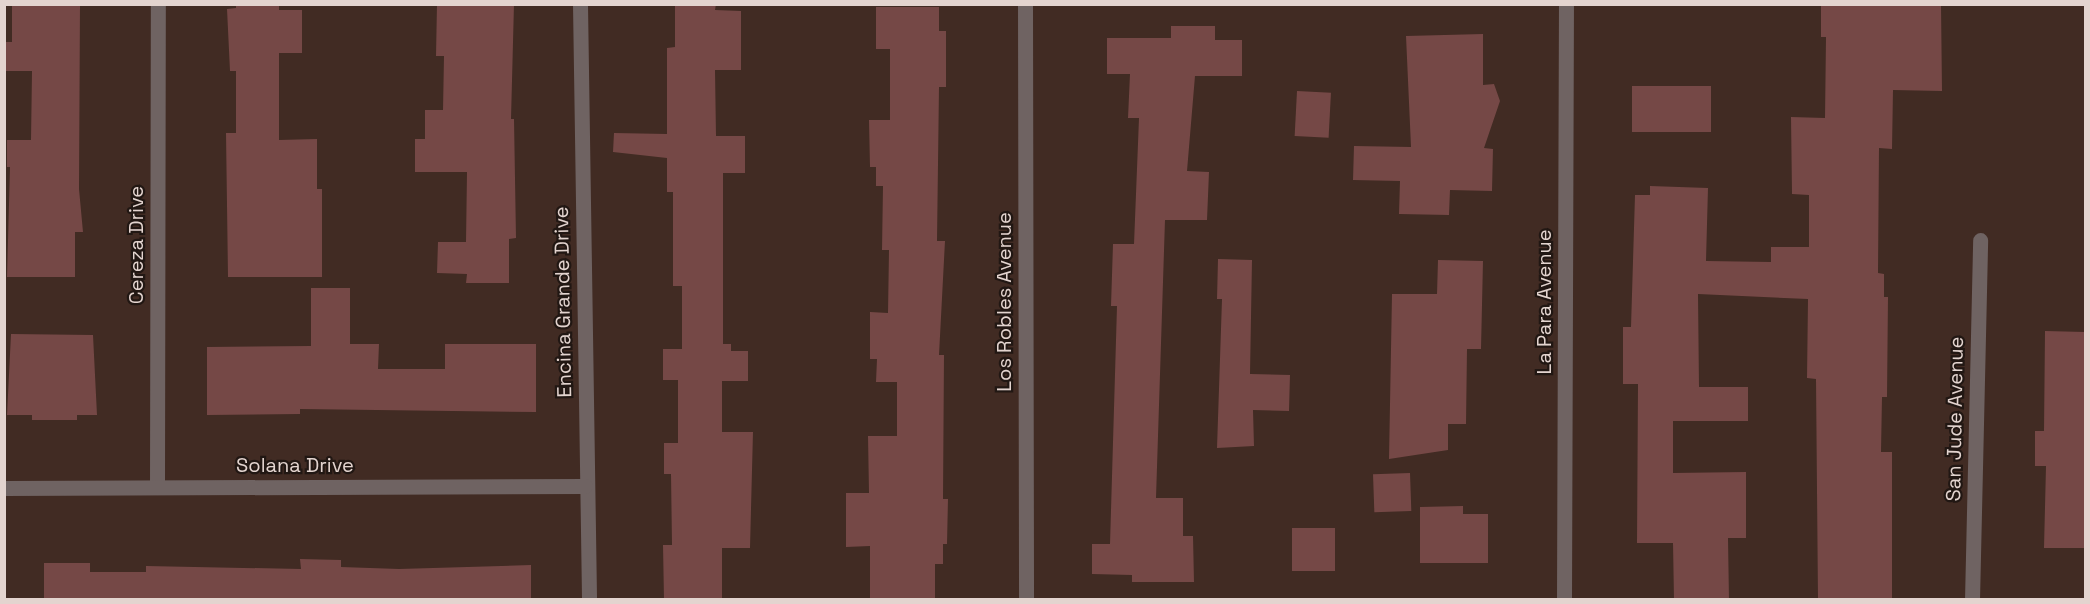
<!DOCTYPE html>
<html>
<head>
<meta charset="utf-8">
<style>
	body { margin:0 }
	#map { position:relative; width:2090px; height:604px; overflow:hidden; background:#412b23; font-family:"Space Grotesk",sans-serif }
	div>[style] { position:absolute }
	.building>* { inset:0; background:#754846; transform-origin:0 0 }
	.minor>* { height:15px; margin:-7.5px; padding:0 7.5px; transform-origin:7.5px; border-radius:7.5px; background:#6f6362 }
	span { translate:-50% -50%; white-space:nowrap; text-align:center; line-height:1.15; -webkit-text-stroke:4.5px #211713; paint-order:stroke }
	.street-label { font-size:20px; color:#e3d4cf }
	.frame { position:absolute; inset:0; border:6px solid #e3d4cf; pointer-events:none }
</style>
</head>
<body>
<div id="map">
	<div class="building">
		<div style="clip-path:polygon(12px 4px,80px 4px,79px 189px,83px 232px,75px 232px,75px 277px,7px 277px,10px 167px,7px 167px,7px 140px,31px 140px,32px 71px,4px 71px,4px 42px,12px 42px)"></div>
		<div style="clip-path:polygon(236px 4px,279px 4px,279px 10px,302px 10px,302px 53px,279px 53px,279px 140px,317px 139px,317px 189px,322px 189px,322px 277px,228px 277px,226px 133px,236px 133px,236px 71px,230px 71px,227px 9px,236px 8px)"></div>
		<div style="clip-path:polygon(437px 4px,514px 4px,511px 119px,514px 119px,516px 238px,509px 239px,509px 283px,466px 283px,467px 274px,437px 273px,438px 242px,466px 242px,467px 172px,415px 172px,415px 139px,425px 139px,425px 110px,443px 110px,444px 56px,436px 56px)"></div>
		<div style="clip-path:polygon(675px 4px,716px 4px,715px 10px,741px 11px,741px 70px,715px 70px,716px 136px,745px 136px,745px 173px,723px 173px,723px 344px,731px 344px,731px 351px,748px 351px,748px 381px,722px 381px,722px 432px,753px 432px,750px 548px,722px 548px,722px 600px,664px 600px,663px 545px,672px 545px,671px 474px,664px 474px,664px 443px,678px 443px,678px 380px,663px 380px,663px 349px,682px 349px,682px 286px,673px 286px,673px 192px,667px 192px,667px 158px,613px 152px,614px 133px,667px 134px,667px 48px,675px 47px)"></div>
		<div style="clip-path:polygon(1821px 4px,1941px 4px,1942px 91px,1893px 90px,1892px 149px,1879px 148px,1878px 273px,1884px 274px,1884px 297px,1888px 297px,1887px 397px,1882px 397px,1881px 452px,1892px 452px,1892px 600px,1818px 600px,1816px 379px,1807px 378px,1808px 299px,1698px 294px,1699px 387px,1748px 387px,1748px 421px,1673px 421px,1673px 473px,1746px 472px,1746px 538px,1728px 538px,1729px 600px,1674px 600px,1673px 543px,1637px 543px,1638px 384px,1623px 384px,1623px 327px,1631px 327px,1635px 195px,1650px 195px,1650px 186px,1708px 188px,1706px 261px,1771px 262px,1771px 247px,1809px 247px,1809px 195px,1792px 194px,1791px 117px,1825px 118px,1826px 37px,1821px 37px)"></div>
		<div style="clip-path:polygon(876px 7px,939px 7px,939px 31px,946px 31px,946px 87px,939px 87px,937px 241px,945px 241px,939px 355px,944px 355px,943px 499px,948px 499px,947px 544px,943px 544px,943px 564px,935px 564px,935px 600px,870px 600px,870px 546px,846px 547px,846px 493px,869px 493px,868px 436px,897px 436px,897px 382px,876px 382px,877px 359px,870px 359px,870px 312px,888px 313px,889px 250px,882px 250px,883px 186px,876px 186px,876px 167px,870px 167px,869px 120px,890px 120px,890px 49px,876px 49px)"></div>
		<div style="clip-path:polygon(1171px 26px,1215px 26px,1215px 40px,1242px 40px,1242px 76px,1195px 76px,1187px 171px,1209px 172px,1207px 220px,1165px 220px,1156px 498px,1183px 498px,1183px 536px,1193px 536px,1194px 582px,1132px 582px,1132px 575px,1092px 574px,1092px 544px,1110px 544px,1117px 306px,1111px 306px,1113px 244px,1134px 244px,1139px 118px,1128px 118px,1130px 74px,1107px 74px,1107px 38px,1171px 38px)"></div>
		<div style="clip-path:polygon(1483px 34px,1483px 85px,1494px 84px,1500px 101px,1484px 148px,1493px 149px,1492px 191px,1450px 190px,1449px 215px,1399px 214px,1400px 181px,1353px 180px,1354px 146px,1411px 147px,1406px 36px)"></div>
		<div style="left:1632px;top:86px;width:79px;height:46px"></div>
		<div style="left:1297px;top:91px;width:34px;height:45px;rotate:3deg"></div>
		<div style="clip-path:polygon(1218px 259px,1252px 260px,1250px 374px,1290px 375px,1289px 411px,1253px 410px,1254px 446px,1217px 448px,1222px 299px,1217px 299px)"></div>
		<div style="clip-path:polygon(1438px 260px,1483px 261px,1481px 349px,1467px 349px,1466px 424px,1448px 424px,1448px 450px,1389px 459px,1392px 294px,1437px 294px)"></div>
		<div style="clip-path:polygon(311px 288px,350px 288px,350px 344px,379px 344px,378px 369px,445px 369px,445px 344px,536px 344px,536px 412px,300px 409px,300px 414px,207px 415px,207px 347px,311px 346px)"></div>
		<div style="clip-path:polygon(2045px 331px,2085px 332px,2085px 548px,2044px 548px,2046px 466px,2035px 466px,2035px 431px,2044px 431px)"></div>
		<div style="clip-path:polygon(11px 334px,93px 335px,97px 415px,77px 415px,77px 420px,32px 420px,32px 415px,7px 415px)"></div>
		<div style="left:1410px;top:473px;width:38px;height:37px;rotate:88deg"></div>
		<div style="clip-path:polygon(1463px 506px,1463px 514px,1488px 514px,1488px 563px,1420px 563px,1420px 507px)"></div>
		<div style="left:1292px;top:528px;width:43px;height:43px"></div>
		<div style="clip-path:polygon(300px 559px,341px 560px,341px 567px,399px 569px,531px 565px,531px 600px,44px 600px,44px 563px,90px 563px,90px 572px,146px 572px,146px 566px,301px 569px)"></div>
	</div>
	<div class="minor">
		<div style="left:580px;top:4px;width:596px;rotate:89.13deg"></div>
		<div style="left:1025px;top:4px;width:596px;rotate:89.9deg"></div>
		<div style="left:157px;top:486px;width:482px;rotate:-89.9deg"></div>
		<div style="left:4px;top:488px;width:581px;rotate:-0.2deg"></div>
		<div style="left:1564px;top:600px;width:596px;rotate:-89.81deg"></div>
		<div style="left:1972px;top:600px;width:360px;rotate:-88.7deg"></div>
	</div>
	<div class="street-label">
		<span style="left:136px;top:245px;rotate:-90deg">Cereza Drive</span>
		<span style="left:563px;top:302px;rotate:-91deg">Encina Grande Drive</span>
		<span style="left:1004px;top:302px;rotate:-90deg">Los Robles Avenue</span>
		<span style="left:1544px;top:302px;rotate:-90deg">La Para Avenue</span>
		<span style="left:1955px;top:419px;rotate:-89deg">San Jude Avenue</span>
		<span style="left:295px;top:465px">Solana Drive</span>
	</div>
	<div class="frame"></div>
</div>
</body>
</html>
